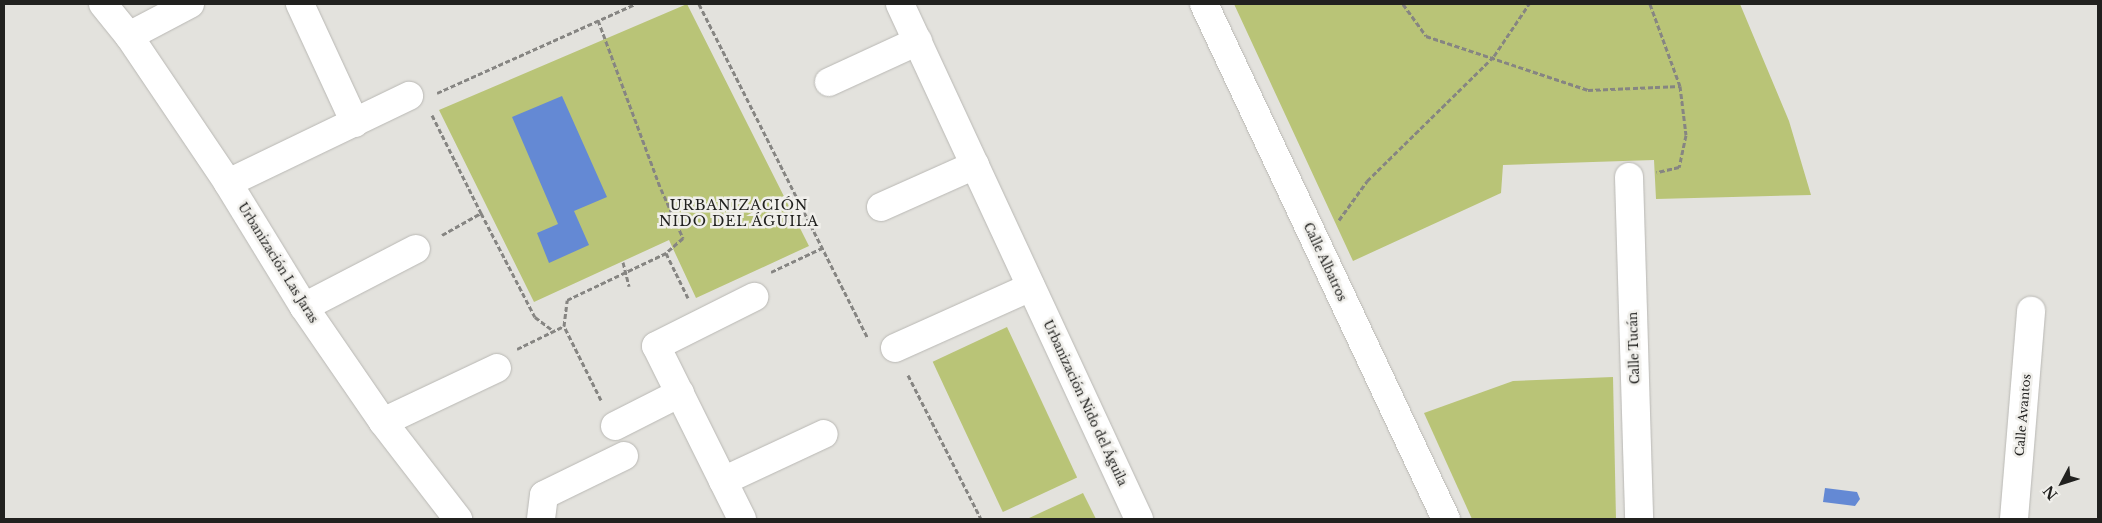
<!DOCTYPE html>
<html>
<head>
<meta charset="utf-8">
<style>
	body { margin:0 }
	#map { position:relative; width:2102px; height:523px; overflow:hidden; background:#e3e2dd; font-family:"Libre Baskerville",serif }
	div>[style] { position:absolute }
	.green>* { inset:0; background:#b9c477; transform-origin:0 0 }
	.water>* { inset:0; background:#6489d4 }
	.path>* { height:3px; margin-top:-1.5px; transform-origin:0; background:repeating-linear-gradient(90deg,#868582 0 5px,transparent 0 7.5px) }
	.roads { filter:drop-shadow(0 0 1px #b9b8b4) drop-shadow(0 0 1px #b9b8b4) }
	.minor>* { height:28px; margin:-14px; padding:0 14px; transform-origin:14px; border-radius:14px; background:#fff }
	span { translate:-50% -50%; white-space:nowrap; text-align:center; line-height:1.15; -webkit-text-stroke:5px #f0efeb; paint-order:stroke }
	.street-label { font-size:12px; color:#21211f }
	.neighbourhood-label { font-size:14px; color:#21211f; letter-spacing:1px }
	.frame { position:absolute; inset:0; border:5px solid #21211f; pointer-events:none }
	.north { position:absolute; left:2037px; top:458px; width:50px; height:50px; -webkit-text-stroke:4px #f0efeb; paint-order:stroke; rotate:230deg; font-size:14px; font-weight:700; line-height:20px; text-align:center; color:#21211f }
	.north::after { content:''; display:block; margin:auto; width:18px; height:22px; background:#21211f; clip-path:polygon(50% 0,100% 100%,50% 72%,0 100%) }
</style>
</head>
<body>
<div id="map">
	<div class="green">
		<div style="clip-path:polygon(687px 4px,809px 246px,696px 298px,669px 240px,534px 302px,439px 110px)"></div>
		<div style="clip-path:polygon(1234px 4px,1740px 4px,1789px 121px,1811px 195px,1656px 199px,1654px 160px,1503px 165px,1501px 193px,1353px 261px)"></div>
		<div style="left:1007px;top:327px;width:166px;height:82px;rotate:65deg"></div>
		<div style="clip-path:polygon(1613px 377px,1616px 519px,1472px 519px,1424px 413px,1513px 381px)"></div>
		<div style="clip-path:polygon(1083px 493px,1096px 519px,1027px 519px)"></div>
	</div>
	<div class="water">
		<div style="clip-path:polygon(562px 96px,607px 197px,574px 211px,589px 245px,549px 263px,537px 233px,558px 224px,512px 117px)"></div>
		<div style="clip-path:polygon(1825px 488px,1857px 492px,1860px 499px,1855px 506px,1823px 502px)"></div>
	</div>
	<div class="path">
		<div style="left:699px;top:4px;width:373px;rotate:63.2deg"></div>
		<div style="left:1403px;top:4px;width:39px;rotate:54deg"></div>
		<div style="left:1426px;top:36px;width:171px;rotate:18.4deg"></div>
		<div style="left:1588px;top:90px;width:92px;rotate:-2.5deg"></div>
		<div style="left:1650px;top:4px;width:87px;rotate:69.9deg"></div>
		<div style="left:1680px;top:86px;width:49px;rotate:83deg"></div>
		<div style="left:1686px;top:135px;width:33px;rotate:102deg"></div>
		<div style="left:1679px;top:167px;width:23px;rotate:167deg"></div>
		<div style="left:598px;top:20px;width:180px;rotate:69.6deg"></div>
		<div style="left:661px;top:189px;width:54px;rotate:65.8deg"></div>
		<div style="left:683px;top:238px;width:23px;rotate:139deg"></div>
		<div style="left:437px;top:93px;width:217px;rotate:-24.2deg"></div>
		<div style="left:432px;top:115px;width:110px;rotate:63.4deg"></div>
		<div style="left:1339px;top:220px;width:48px;rotate:-54.3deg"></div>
		<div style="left:1367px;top:181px;width:178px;rotate:-44.5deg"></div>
		<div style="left:1494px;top:56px;width:63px;rotate:-56.1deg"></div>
		<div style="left:442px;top:235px;width:45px;rotate:-29.4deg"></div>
		<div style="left:481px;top:213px;width:117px;rotate:62.6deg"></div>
		<div style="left:535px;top:317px;width:21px;rotate:37deg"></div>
		<div style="left:623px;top:262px;width:25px;rotate:76deg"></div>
		<div style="left:771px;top:272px;width:56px;rotate:-25.2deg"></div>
		<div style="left:517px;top:349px;width:52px;rotate:-26.1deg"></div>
		<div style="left:908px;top:375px;width:161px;rotate:63.1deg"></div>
		<div style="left:601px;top:400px;width:83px;rotate:-116.6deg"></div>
		<div style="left:564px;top:326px;width:26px;rotate:-83deg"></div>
		<div style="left:567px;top:300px;width:110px;rotate:-25.4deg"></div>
		<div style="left:666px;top:253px;width:50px;rotate:63.9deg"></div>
	</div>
	<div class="roads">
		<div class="minor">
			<div style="left:103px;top:4px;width:41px;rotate:50.9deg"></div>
			<div style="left:129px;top:36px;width:177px;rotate:56deg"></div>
			<div style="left:228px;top:183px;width:145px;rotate:58.5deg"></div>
			<div style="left:304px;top:307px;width:140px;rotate:55.5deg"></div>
			<div style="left:383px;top:422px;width:123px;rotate:52.3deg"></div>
			<div style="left:300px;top:4px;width:131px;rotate:65.2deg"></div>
			<div style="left:900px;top:4px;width:568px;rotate:65.11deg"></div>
			<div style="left:1204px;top:4px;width:569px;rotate:64.83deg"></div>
			<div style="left:129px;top:36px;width:69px;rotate:-27.7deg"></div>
			<div style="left:829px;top:82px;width:98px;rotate:-24.7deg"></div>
			<div style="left:1629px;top:177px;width:342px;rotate:88.3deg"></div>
			<div style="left:228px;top:183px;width:201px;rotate:-25.7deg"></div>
			<div style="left:881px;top:207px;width:103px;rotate:-24.1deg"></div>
			<div style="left:304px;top:307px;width:126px;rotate:-27.4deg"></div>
			<div style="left:895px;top:348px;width:149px;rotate:-24.2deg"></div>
			<div style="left:383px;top:422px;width:126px;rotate:-25.3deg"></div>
			<div style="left:615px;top:426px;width:73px;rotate:-26.9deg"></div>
			<div style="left:723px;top:481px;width:111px;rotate:-25deg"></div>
			<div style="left:541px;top:519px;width:24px;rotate:-83deg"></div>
			<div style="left:544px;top:495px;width:89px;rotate:-26deg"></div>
			<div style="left:742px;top:519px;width:193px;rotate:-116.4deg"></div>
			<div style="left:656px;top:346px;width:110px;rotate:-26.6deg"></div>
			<div style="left:2014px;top:519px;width:209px;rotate:-85.3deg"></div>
		</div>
	</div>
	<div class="street-label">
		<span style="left:1325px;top:262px;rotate:65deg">Calle Albatros</span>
		<span style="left:278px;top:263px;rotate:58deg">Urbanización Las Jaras</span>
		<span style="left:1634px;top:348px;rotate:-92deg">Calle Tucán</span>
		<span style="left:1085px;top:403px;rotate:65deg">Urbanización Nido del Águila</span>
		<span style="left:2023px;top:415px;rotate:-85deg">Calle Avantos</span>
	</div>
	<div class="neighbourhood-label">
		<span style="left:739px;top:213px">URBANIZACIÓN<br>NIDO DEL ÁGUILA</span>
	</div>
	<div class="frame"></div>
	<div class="north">N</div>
</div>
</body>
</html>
